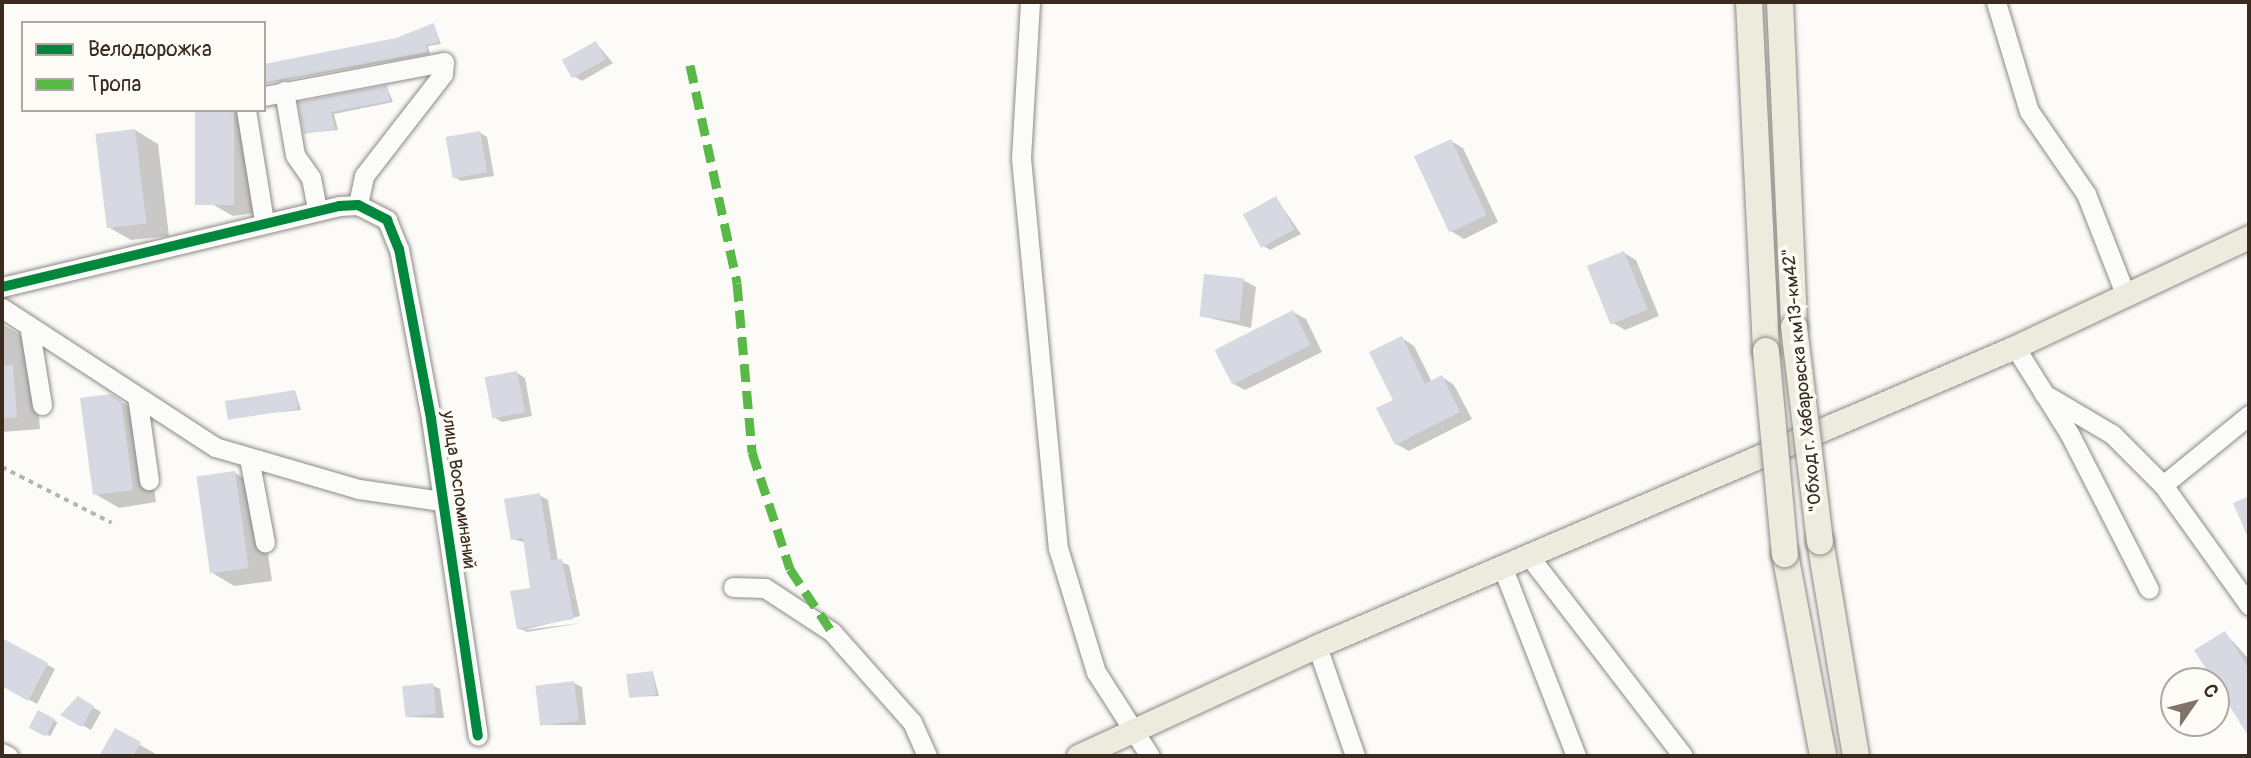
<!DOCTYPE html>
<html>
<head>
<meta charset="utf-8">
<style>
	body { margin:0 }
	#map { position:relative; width:2251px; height:758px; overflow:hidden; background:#fcfbf8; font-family:Pangolin,sans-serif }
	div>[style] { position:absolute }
	.shadow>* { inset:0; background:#0003; transform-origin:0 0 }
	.building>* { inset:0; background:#d6d9e1; transform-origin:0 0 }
	.path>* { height:3.5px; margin-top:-1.75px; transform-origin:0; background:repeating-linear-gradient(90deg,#b6b4b1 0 5px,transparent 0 10px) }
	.roads { filter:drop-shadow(0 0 2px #8d8985) drop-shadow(0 0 2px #8d8985) }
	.minor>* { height:19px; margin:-9.5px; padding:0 9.5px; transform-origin:9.5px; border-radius:9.5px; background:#fbfbf9 }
	.major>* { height:23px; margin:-11.5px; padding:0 11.5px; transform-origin:11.5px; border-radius:11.5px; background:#edeade }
	.highway>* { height:26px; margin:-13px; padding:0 13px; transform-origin:13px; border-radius:13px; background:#edeade }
	.bridges { filter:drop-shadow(0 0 2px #8d8985) drop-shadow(0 0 2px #8d8985) }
	.highway-bridge>* { height:26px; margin:-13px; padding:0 13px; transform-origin:13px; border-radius:13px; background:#edeade }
	.quiet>* { height:9px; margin-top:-4.5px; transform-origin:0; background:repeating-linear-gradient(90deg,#58b947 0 18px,transparent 0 27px) }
	.cycleway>* { height:10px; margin:-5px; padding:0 5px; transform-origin:5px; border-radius:5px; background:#00873e }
	span { translate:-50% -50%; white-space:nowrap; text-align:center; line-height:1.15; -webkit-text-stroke:7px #fdfcf7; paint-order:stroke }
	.street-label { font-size:18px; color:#3b2a1e }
	.frame { position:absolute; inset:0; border:4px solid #3b2a1e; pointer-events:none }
	.legend { position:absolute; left:21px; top:21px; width:245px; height:91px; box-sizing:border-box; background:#fdfcf7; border:2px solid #afa8a0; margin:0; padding:9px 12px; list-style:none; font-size:21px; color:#3b2a1e }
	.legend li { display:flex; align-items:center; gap:14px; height:35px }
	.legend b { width:35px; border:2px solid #afa8a0 }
	.north { position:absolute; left:2160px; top:667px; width:70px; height:70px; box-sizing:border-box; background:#fdfcf7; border:2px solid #afa8a0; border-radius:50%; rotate:55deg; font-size:19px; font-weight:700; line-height:28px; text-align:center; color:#3b2a1e }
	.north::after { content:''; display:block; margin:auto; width:24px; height:32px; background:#7f736a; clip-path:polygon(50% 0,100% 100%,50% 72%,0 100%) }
</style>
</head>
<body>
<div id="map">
	<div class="shadow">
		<div style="clip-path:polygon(434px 25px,441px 44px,428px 46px,430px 54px,264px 84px,264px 66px,396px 40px)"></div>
		<div style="clip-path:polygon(596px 43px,613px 63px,582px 81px,574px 76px)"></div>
		<div style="clip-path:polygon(387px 87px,393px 102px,334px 114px,338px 130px,305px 133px,300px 103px)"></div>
		<div style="clip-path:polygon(197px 110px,245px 110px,269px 211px,233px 216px,210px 203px)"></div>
		<div style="clip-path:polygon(135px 130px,158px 144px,169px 236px,131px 240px,108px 227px)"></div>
		<div style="clip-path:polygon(479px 132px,487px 137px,494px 176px,461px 181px,453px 176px)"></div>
		<div style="clip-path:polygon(1451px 141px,1463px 148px,1498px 222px,1464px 239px,1451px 231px)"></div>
		<div style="clip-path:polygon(1276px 198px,1301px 234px,1270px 250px,1262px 245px)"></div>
		<div style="clip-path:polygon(1624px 253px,1636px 260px,1659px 316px,1625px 330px,1613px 323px)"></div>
		<div style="clip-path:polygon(1243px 280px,1256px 287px,1251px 328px,1201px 316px)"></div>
		<div style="clip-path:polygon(1293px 312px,1306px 319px,1322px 352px,1245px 390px,1232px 383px)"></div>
		<div style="clip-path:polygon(2px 324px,33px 343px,40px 429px,2px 432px)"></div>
		<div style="clip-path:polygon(1402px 338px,1414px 346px,1432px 382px,1442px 377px,1454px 385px,1472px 419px,1409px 451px,1396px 444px)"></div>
		<div style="clip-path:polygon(517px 373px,525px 378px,532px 416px,502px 422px,494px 417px)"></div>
		<div style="clip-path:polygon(295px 391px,301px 410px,229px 417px)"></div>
		<div style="clip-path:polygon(111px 396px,144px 415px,156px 502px,119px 508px,95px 494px)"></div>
		<div style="clip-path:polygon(235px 473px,258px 486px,272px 581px,234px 586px,211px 572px)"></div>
		<div style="clip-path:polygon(539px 495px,548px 500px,558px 561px,569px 565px,580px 616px,523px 630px,581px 623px,527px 632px,518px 628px,532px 589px,526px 543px,513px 539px)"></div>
		<div style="clip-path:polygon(2225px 633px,2249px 659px,2249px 732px,2248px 731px)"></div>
		<div style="clip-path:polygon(3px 641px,55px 669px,37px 704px,2px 685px)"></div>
		<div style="clip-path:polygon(653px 673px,659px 696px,631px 697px)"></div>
		<div style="clip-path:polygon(574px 683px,582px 687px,586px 725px,541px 725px)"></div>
		<div style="clip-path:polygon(432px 685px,440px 689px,444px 718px,407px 717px)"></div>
		<div style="clip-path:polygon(79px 699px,101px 712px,91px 730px,63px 714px)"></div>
		<div style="left:38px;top:712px;width:22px;height:16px;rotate:27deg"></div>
		<div style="clip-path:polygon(115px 730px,159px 756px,102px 754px)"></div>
	</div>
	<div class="building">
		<div style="clip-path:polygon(434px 23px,439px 42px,426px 45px,427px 52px,264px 83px,264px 64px,396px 38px)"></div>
		<div style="left:596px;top:41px;width:21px;height:39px;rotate:61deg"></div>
		<div style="clip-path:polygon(387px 85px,390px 101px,331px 112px,335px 129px,304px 134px,298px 102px)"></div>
		<div style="left:195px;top:110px;width:39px;height:95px"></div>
		<div style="left:135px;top:129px;width:95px;height:40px;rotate:83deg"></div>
		<div style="left:480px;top:131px;width:42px;height:35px;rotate:80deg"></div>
		<div style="left:1451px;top:139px;width:84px;height:41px;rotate:65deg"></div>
		<div style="left:1276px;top:196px;width:38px;height:38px;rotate:61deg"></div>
		<div style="left:1624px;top:251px;width:63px;height:40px;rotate:68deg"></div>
		<div style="left:1204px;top:274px;width:40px;height:43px;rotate:6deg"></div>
		<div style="left:1293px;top:310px;width:39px;height:88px;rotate:63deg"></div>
		<div style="clip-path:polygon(1402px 336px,1425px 384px,1442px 375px,1460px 412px,1395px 445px,1376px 408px,1393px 400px,1369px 352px)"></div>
		<div style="clip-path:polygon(13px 365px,17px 417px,2px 418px,2px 366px)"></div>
		<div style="left:517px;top:371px;width:42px;height:33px;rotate:79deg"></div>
		<div style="left:295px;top:390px;width:19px;height:71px;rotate:81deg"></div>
		<div style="clip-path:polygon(111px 394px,121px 400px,133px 490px,93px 495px,80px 398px)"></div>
		<div style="left:235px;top:471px;width:98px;height:39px;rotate:82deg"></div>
		<div style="clip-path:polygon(540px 493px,551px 560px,562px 559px,574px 619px,517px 629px,510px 591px,530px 588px,523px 538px,511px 540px,504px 499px)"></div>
		<div style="clip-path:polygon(2249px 496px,2249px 540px,2233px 503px)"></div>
		<div style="clip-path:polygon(2225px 631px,2249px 669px,2249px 737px,2194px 650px)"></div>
		<div style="clip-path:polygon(2px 638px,48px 663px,28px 701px,2px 686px)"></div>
		<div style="left:653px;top:671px;width:24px;height:27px;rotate:83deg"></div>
		<div style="left:574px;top:681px;width:40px;height:39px;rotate:83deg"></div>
		<div style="left:433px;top:683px;width:31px;height:31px;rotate:84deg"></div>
		<div style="clip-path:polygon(78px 696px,94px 706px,82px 727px,60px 715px)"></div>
		<div style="left:38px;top:710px;width:19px;height:20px;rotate:28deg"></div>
		<div style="clip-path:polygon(115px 728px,141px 742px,133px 756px,99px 756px)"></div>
	</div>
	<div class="path">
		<div style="left:2px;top:467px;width:123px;rotate:27deg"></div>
	</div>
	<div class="roads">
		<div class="minor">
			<div style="left:1030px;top:2px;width:156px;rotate:93.3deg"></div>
			<div style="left:1021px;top:158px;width:392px;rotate:84.6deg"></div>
			<div style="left:1058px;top:548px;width:130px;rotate:73deg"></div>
			<div style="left:1096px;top:672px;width:100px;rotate:57.3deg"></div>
			<div style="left:1996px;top:2px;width:114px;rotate:73.2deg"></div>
			<div style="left:2029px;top:111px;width:101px;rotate:55.5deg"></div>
			<div style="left:2086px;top:194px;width:110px;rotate:68.6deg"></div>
			<div style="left:284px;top:91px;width:65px;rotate:80.2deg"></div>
			<div style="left:295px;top:155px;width:28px;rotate:55deg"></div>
			<div style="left:311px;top:178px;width:33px;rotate:79deg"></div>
			<div style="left:264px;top:96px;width:183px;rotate:-10.7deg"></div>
			<div style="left:444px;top:62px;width:12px;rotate:95deg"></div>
			<div style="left:443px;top:74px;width:129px;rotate:127.8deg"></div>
			<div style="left:364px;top:176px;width:30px;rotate:102deg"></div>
			<div style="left:246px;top:110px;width:112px;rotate:80.8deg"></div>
			<div style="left:2px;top:287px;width:347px;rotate:-13.5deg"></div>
			<div style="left:339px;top:206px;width:19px;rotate:-3deg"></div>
			<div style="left:358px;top:205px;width:33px;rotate:27deg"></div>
			<div style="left:387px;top:220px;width:31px;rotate:68deg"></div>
			<div style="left:399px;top:249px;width:173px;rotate:79.3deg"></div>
			<div style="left:431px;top:419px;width:320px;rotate:81.6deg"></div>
			<div style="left:2px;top:308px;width:254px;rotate:33.1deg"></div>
			<div style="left:215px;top:447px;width:150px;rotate:16.3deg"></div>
			<div style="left:359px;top:489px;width:83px;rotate:8.3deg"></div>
			<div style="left:30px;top:331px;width:75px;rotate:80.8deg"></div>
			<div style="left:2015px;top:347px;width:102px;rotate:57.9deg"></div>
			<div style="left:2069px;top:433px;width:175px;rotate:62.9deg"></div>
			<div style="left:2044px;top:394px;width:79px;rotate:30.5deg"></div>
			<div style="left:2112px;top:434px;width:72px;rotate:45deg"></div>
			<div style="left:2163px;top:485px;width:148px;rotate:54.4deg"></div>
			<div style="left:137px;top:396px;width:85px;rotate:81.9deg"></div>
			<div style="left:249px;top:458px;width:86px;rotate:79.3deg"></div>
			<div style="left:2163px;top:485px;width:111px;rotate:-39.1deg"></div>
			<div style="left:1529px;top:556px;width:252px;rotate:52.4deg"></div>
			<div style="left:1502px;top:566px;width:204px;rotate:68.7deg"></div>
			<div style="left:733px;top:587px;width:32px;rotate:2deg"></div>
			<div style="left:765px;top:588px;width:80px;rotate:33.3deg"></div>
			<div style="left:832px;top:632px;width:120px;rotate:48.4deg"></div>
			<div style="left:912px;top:722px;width:37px;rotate:66deg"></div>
			<div style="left:1317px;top:646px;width:116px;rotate:70.9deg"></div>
			<div style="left:2px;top:753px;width:7px;rotate:27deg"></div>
		</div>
		<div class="major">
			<div style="left:1078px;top:756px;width:263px;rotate:-24.7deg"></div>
			<div style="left:1317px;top:646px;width:759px;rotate:-23.19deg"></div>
			<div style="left:2015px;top:347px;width:259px;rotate:-25.2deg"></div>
		</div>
		<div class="highway">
			<div style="left:1749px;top:2px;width:349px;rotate:87.2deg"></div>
			<div style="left:1780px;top:2px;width:325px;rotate:87.5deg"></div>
			<div style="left:1820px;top:541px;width:218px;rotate:80.5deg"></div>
			<div style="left:1785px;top:554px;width:206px;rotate:79.3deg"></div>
		</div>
	</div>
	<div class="bridges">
		<div class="highway-bridge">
			<div style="left:1794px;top:327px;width:216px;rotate:83.1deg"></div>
			<div style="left:1766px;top:351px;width:204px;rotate:84.7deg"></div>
		</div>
	</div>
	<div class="quiet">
		<div style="left:690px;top:65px;width:223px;rotate:77.8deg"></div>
		<div style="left:737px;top:283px;width:170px;rotate:84.9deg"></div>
		<div style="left:752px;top:452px;width:123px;rotate:72deg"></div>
		<div style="left:790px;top:569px;width:76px;rotate:56.3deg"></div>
	</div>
	<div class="cycleway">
		<div style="left:2px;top:287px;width:347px;rotate:-13.5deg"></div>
		<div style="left:339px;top:206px;width:19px;rotate:-3deg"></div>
		<div style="left:358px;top:205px;width:33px;rotate:27deg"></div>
		<div style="left:387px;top:220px;width:31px;rotate:68deg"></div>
		<div style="left:399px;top:249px;width:173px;rotate:79.3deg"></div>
		<div style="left:431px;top:419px;width:320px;rotate:81.6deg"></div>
	</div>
	<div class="street-label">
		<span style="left:1803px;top:380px;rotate:-96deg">"Обход г. Хабаровска км13-км42"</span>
		<span style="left:458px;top:490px;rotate:82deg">улица Воспоминаний</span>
	</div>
	<div class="frame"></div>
	<ul class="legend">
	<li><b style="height:9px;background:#00873e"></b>Велодорожка</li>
	<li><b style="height:9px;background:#58b947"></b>Тропа</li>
	</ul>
	<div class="north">С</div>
</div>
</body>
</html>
